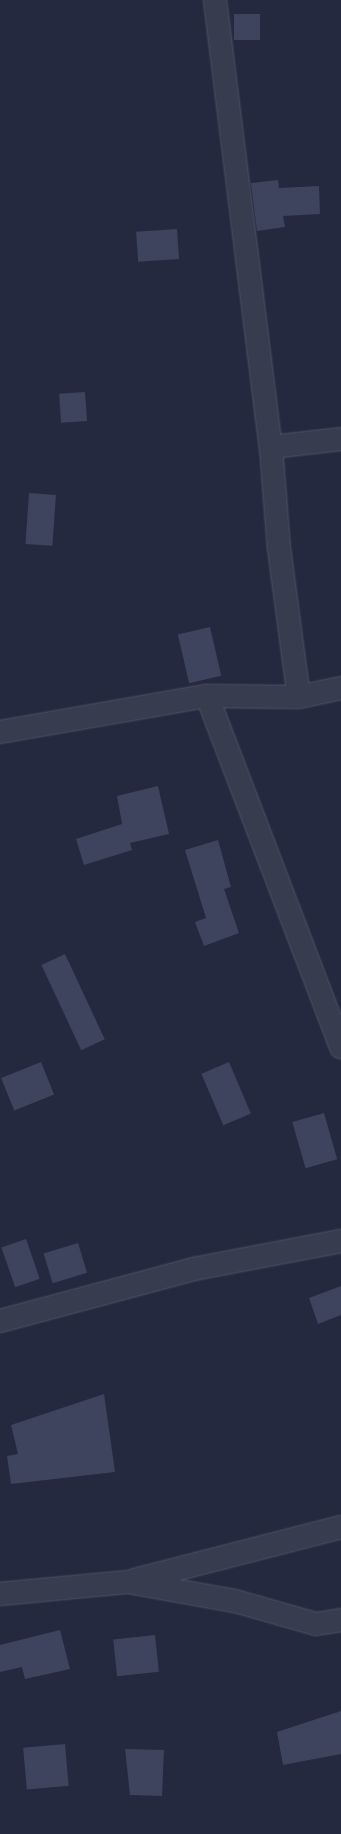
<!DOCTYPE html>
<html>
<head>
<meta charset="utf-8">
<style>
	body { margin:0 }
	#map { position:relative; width:341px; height:1834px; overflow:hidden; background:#24293f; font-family:Poppins,sans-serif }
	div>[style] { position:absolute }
	.building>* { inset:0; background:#3e445e; transform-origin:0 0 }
	.roads { filter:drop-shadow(0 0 1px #505467) drop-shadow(0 0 1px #505467) }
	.minor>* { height:22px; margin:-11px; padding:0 11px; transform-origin:11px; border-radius:11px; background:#383c4f }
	span { translate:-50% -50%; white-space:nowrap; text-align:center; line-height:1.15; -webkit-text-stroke:3px #1d2134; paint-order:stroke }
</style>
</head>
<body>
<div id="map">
	<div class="building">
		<div style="left:234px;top:14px;width:26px;height:26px"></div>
		<div style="clip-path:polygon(278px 180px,279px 188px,319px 186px,320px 214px,283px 216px,285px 227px,257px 231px,251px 183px)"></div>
		<div style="left:177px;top:229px;width:30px;height:41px;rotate:86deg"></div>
		<div style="left:85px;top:392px;width:29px;height:26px;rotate:86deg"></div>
		<div style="left:29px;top:493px;width:27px;height:51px;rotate:4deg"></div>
		<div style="left:210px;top:627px;width:50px;height:33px;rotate:77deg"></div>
		<div style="clip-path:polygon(158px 786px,169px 834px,130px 843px,132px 850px,84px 865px,76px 839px,122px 824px,117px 796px)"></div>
		<div style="clip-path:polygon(218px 840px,231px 887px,224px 889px,239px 933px,204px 946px,195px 922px,206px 918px,185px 850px)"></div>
		<div style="left:65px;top:954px;width:94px;height:26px;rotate:65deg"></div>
		<div style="left:41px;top:1062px;width:35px;height:43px;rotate:68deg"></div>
		<div style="left:229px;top:1062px;width:56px;height:30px;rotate:67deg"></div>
		<div style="left:324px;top:1113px;width:48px;height:33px;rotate:74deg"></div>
		<div style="left:26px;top:1239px;width:42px;height:26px;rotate:71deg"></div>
		<div style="left:78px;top:1243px;width:31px;height:36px;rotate:73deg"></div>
		<div style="clip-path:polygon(341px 1286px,341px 1315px,318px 1324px,309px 1298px)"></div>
		<div style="clip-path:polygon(104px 1394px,115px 1472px,11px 1484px,7px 1456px,18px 1454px,11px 1425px)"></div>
		<div style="clip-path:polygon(60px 1630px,70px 1669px,25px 1679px,22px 1667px,0 1672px,0 1645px)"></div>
		<div style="left:155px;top:1635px;width:37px;height:42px;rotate:84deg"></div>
		<div style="clip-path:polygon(341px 1711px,341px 1754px,283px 1765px,277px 1732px)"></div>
		<div style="left:65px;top:1744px;width:42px;height:42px;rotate:85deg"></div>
		<div style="clip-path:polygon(125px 1749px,164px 1750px,162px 1796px,130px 1795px)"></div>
	</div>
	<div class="roads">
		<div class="minor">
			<div style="left:215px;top:0;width:450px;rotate:82.9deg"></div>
			<div style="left:271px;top:447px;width:101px;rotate:85.5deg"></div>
			<div style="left:279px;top:548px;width:150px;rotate:82.4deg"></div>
			<div style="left:271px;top:447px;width:70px;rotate:-6.5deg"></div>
			<div style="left:207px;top:696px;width:376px;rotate:69.1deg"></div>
			<div style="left:0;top:732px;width:210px;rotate:-9.9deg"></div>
			<div style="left:207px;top:696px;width:92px;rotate:0.6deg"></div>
			<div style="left:299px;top:697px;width:43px;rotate:-12.1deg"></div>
			<div style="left:0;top:1321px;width:201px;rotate:-15deg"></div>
			<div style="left:194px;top:1269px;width:150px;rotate:-10.8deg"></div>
			<div style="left:135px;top:1580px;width:213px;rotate:-14.4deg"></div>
			<div style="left:0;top:1594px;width:129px;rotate:-5.4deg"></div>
			<div style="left:128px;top:1582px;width:109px;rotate:10.1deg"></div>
			<div style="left:235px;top:1601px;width:84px;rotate:15.9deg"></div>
			<div style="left:316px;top:1624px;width:25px;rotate:-9deg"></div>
		</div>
	</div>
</div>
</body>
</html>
